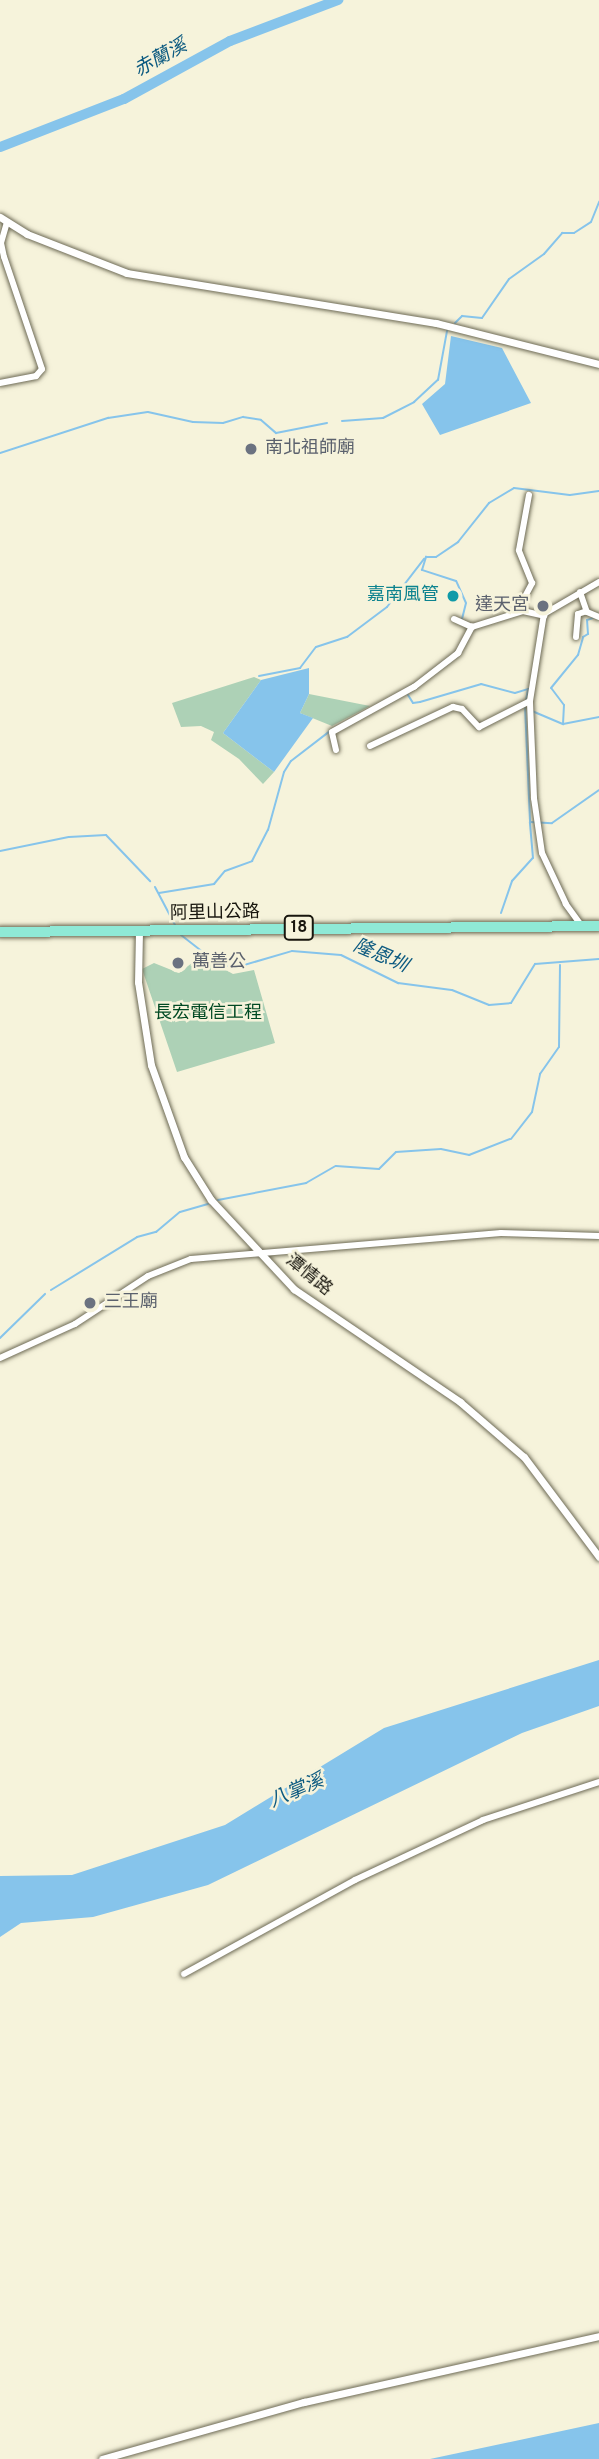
<!DOCTYPE html>
<html>
<head>
<meta charset="utf-8">
<style>
	body { margin:0 }
	#map { position:relative; width:599px; height:2459px; overflow:hidden; background:#f6f3db; font-family:Overpass,"Noto Sans TC",sans-serif }
	div>[style] { position:absolute }
	.green>* { inset:0; background:#add1b6 }
	.water>* { inset:0; background:#86c4eb }
	.stream>* { height:2px; margin:-1px; padding:0 1px; transform-origin:1px; border-radius:1px; background:#86c4eb }
	.river>* { height:10px; margin:-5px; padding:0 5px; transform-origin:5px; border-radius:5px; background:#86c4eb }
	.roads { filter:drop-shadow(0 0 2px #6d6a55) drop-shadow(0 0 2px #6d6a55) }
	.minor>* { height:6px; margin:-3px; padding:0 3px; transform-origin:3px; border-radius:3px; background:#fff }
	.tertiary>* { height:7px; margin:-3.5px; padding:0 3.5px; transform-origin:3.5px; border-radius:3.5px; background:#fff }
	.primary>* { height:10px; margin:-5px; padding:0 5px; transform-origin:5px; border-radius:5px; background:#8fe9d6 }
	.dots>* { width:19px; height:19px; translate:-50% -50%; box-sizing:border-box; border:4px solid #f6f3db; border-radius:50% }
	span { translate:-50% -50%; white-space:nowrap; text-align:center; line-height:1.15; -webkit-text-stroke:5px #f6f3db; paint-order:stroke }
	.shield-label span { padding:2px 5px; background:#f6f3db; border:2px solid; border-radius:5px; -webkit-text-stroke-width:0 }
	.shield-label { font-size:16px; color:#18160e; font-weight:700 }
	.worship-label { font-size:18px; color:#5b616d }
	.left { translate:0 -50%; text-align:left }
	.right { translate:-100% -50%; text-align:right }
	.culture-label { font-size:18px; color:#0d838f }
	.street-label { font-size:18px; color:#18160e }
	.park-label { font-size:18px; color:#004923 }
	.water-label { font-size:19px; color:#0c5a80; font-style:italic }
</style>
</head>
<body>
<div id="map">
	<div class="green">
		<div style="clip-path:polygon(254px 677px,261px 680px,223px 733px,274px 772px,263px 784px,239px 759px,211px 740px,214px 732px,201px 726px,181px 727px,172px 703px)"></div>
		<div style="clip-path:polygon(309px 694px,370px 706px,332px 726px,300px 713px)"></div>
		<div style="clip-path:polygon(201px 956px,233px 974px,254px 970px,275px 1043px,177px 1072px,142px 969px,154px 963px,179px 973px)"></div>
	</div>
	<div class="water">
		<div style="clip-path:polygon(451px 336px,502px 348px,531px 403px,440px 435px,422px 404px,445px 384px)"></div>
		<div style="clip-path:polygon(309px 668px,309px 694px,300px 713px,313px 718px,274px 772px,223px 733px,261px 680px)"></div>
		<div style="clip-path:polygon(599px 1660px,599px 1706px,522px 1733px,208px 1885px,93px 1917px,21px 1923px,0 1937px,0 1876px,72px 1875px,225px 1825px,384px 1728px)"></div>
		<div style="clip-path:polygon(599px 2423px,599px 2459px,430px 2459px)"></div>
	</div>
	<div class="stream">
		<div style="left:455px;top:323px;width:10px;rotate:-45deg"></div>
		<div style="left:462px;top:316px;width:20px;rotate:6deg"></div>
		<div style="left:482px;top:318px;width:47px;rotate:-55.3deg"></div>
		<div style="left:509px;top:279px;width:43px;rotate:-35.5deg"></div>
		<div style="left:544px;top:254px;width:28px;rotate:-49deg"></div>
		<div style="left:562px;top:233px;width:12px"></div>
		<div style="left:574px;top:233px;width:20px;rotate:-33deg"></div>
		<div style="left:591px;top:222px;width:22px;rotate:-68deg"></div>
		<div style="left:342px;top:421px;width:41px;rotate:-4.2deg"></div>
		<div style="left:383px;top:418px;width:35px;rotate:-27deg"></div>
		<div style="left:414px;top:402px;width:33px;rotate:-43deg"></div>
		<div style="left:438px;top:380px;width:50px;rotate:-79.6deg"></div>
		<div style="left:0;top:453px;width:114px;rotate:-18deg"></div>
		<div style="left:108px;top:418px;width:40px;rotate:-8.5deg"></div>
		<div style="left:148px;top:412px;width:46px;rotate:12.5deg"></div>
		<div style="left:193px;top:422px;width:30px;rotate:2deg"></div>
		<div style="left:223px;top:423px;width:21px;rotate:-17deg"></div>
		<div style="left:243px;top:417px;width:18px;rotate:9deg"></div>
		<div style="left:261px;top:420px;width:20px;rotate:41deg"></div>
		<div style="left:276px;top:433px;width:52px;rotate:-11.1deg"></div>
		<div style="left:462px;top:619px;width:16px;rotate:-76deg"></div>
		<div style="left:466px;top:603px;width:24px;rotate:-114deg"></div>
		<div style="left:456px;top:581px;width:36px;rotate:-162deg"></div>
		<div style="left:422px;top:570px;width:14px;rotate:-73deg"></div>
		<div style="left:426px;top:557px;width:10px"></div>
		<div style="left:436px;top:557px;width:27px;rotate:-34deg"></div>
		<div style="left:458px;top:542px;width:50px;rotate:-51.5deg"></div>
		<div style="left:489px;top:503px;width:29px;rotate:-31deg"></div>
		<div style="left:514px;top:488px;width:56px;rotate:7.1deg"></div>
		<div style="left:570px;top:495px;width:29px;rotate:-8deg"></div>
		<div style="left:259px;top:676px;width:42px;rotate:-11deg"></div>
		<div style="left:300px;top:668px;width:26px;rotate:-53deg"></div>
		<div style="left:316px;top:647px;width:33px;rotate:-18deg"></div>
		<div style="left:347px;top:637px;width:50px;rotate:-36.9deg"></div>
		<div style="left:387px;top:607px;width:61px;rotate:-52.4deg"></div>
		<div style="left:408px;top:695px;width:9px;rotate:58deg"></div>
		<div style="left:413px;top:703px;width:7px;rotate:-8deg"></div>
		<div style="left:420px;top:702px;width:64px;rotate:-16.4deg"></div>
		<div style="left:481px;top:684px;width:35px;rotate:15deg"></div>
		<div style="left:515px;top:693px;width:14px;rotate:-17deg"></div>
		<div style="left:528px;top:689px;width:11px;rotate:100deg"></div>
		<div style="left:525px;top:706px;width:116px;rotate:87.5deg"></div>
		<div style="left:532px;top:711px;width:34px;rotate:23deg"></div>
		<div style="left:563px;top:724px;width:37px;rotate:-11deg"></div>
		<div style="left:563px;top:724px;width:19px;rotate:-87deg"></div>
		<div style="left:564px;top:705px;width:21px;rotate:-127deg"></div>
		<div style="left:551px;top:688px;width:43px;rotate:-50.7deg"></div>
		<div style="left:578px;top:655px;width:19px;rotate:-74deg"></div>
		<div style="left:583px;top:637px;width:6px;rotate:-31deg"></div>
		<div style="left:588px;top:634px;width:14px;rotate:-94deg"></div>
		<div style="left:587px;top:620px;width:6px;rotate:-18deg"></div>
		<div style="left:0;top:851px;width:70px;rotate:-11.5deg"></div>
		<div style="left:69px;top:837px;width:37px;rotate:-3deg"></div>
		<div style="left:106px;top:835px;width:64px;rotate:46.3deg"></div>
		<div style="left:155px;top:887px;width:43px;rotate:62.2deg"></div>
		<div style="left:159px;top:893px;width:56px;rotate:-9.3deg"></div>
		<div style="left:214px;top:884px;width:17px;rotate:-50deg"></div>
		<div style="left:225px;top:871px;width:29px;rotate:-20deg"></div>
		<div style="left:252px;top:861px;width:35px;rotate:-63deg"></div>
		<div style="left:268px;top:830px;width:60px;rotate:-74.6deg"></div>
		<div style="left:284px;top:772px;width:13px;rotate:-58deg"></div>
		<div style="left:291px;top:761px;width:49px;rotate:-37.6deg"></div>
		<div style="left:501px;top:913px;width:34px;rotate:-71deg"></div>
		<div style="left:512px;top:881px;width:31px;rotate:-48deg"></div>
		<div style="left:533px;top:858px;width:36px;rotate:-95deg"></div>
		<div style="left:530px;top:822px;width:22px;rotate:3deg"></div>
		<div style="left:552px;top:823px;width:57px;rotate:-35.1deg"></div>
		<div style="left:181px;top:935px;width:37px;rotate:38deg"></div>
		<div style="left:210px;top:958px;width:26px;rotate:23deg"></div>
		<div style="left:234px;top:968px;width:60px;rotate:-16.3deg"></div>
		<div style="left:292px;top:951px;width:49px;rotate:4.7deg"></div>
		<div style="left:341px;top:955px;width:64px;rotate:26.2deg"></div>
		<div style="left:398px;top:983px;width:54px;rotate:7.4deg"></div>
		<div style="left:452px;top:990px;width:40px;rotate:22deg"></div>
		<div style="left:489px;top:1005px;width:22px;rotate:-5deg"></div>
		<div style="left:511px;top:1003px;width:46px;rotate:-58.4deg"></div>
		<div style="left:535px;top:964px;width:64px;rotate:-4.5deg"></div>
		<div style="left:511px;top:1139px;width:34px;rotate:-52deg"></div>
		<div style="left:532px;top:1112px;width:39px;rotate:-78deg"></div>
		<div style="left:540px;top:1074px;width:33px;rotate:-55deg"></div>
		<div style="left:559px;top:1047px;width:82px;rotate:-89.3deg"></div>
		<div style="left:218px;top:1200px;width:90px;rotate:-10.9deg"></div>
		<div style="left:306px;top:1183px;width:34px;rotate:-30deg"></div>
		<div style="left:336px;top:1166px;width:43px;rotate:4deg"></div>
		<div style="left:379px;top:1169px;width:24px;rotate:-45deg"></div>
		<div style="left:396px;top:1152px;width:45px;rotate:-3.8deg"></div>
		<div style="left:441px;top:1149px;width:29px;rotate:12deg"></div>
		<div style="left:469px;top:1155px;width:44px;rotate:-21.3deg"></div>
		<div style="left:51px;top:1290px;width:101px;rotate:-31.6deg"></div>
		<div style="left:137px;top:1237px;width:20px;rotate:-15deg"></div>
		<div style="left:156px;top:1232px;width:31px;rotate:-40deg"></div>
		<div style="left:180px;top:1212px;width:29px;rotate:-16deg"></div>
		<div style="left:0;top:1338px;width:63px;rotate:-44.4deg"></div>
	</div>
	<div class="river">
		<div style="left:0;top:147px;width:133px;rotate:-21.2deg"></div>
		<div style="left:124px;top:99px;width:121px;rotate:-28.7deg"></div>
		<div style="left:230px;top:41px;width:116px;rotate:-20.8deg"></div>
	</div>
	<div class="roads">
		<div class="minor">
			<div style="left:0;top:383px;width:37px;rotate:-11deg"></div>
			<div style="left:36px;top:376px;width:9px;rotate:-49deg"></div>
			<div style="left:42px;top:369px;width:118px;rotate:-108.7deg"></div>
			<div style="left:4px;top:257px;width:14px;rotate:-102deg"></div>
			<div style="left:1px;top:243px;width:22px;rotate:-74deg"></div>
			<div style="left:580px;top:592px;width:21px;rotate:71deg"></div>
			<div style="left:587px;top:612px;width:13px;rotate:23deg"></div>
			<div style="left:523px;top:611px;width:7px;rotate:-106deg"></div>
			<div style="left:521px;top:604px;width:24px;rotate:-62deg"></div>
			<div style="left:532px;top:583px;width:35px;rotate:-112deg"></div>
			<div style="left:519px;top:550px;width:56px;rotate:-79.7deg"></div>
			<div style="left:454px;top:619px;width:20px;rotate:24deg"></div>
			<div style="left:472px;top:627px;width:53px;rotate:-17.4deg"></div>
			<div style="left:523px;top:611px;width:22px;rotate:13deg"></div>
			<div style="left:576px;top:637px;width:23px;rotate:-85deg"></div>
			<div style="left:578px;top:614px;width:9px;rotate:-18deg"></div>
			<div style="left:370px;top:746px;width:92px;rotate:-25.2deg"></div>
			<div style="left:453px;top:707px;width:9px;rotate:13deg"></div>
			<div style="left:462px;top:709px;width:25px;rotate:47deg"></div>
			<div style="left:479px;top:727px;width:57px;rotate:-27deg"></div>
			<div style="left:336px;top:750px;width:18px;rotate:-103deg"></div>
			<div style="left:332px;top:732px;width:94px;rotate:-28.8deg"></div>
			<div style="left:414px;top:687px;width:56px;rotate:-37.7deg"></div>
			<div style="left:458px;top:653px;width:30px;rotate:-62deg"></div>
			<div style="left:581px;top:925px;width:26px;rotate:-126deg"></div>
			<div style="left:566px;top:904px;width:56px;rotate:-115.2deg"></div>
			<div style="left:542px;top:853px;width:56px;rotate:-98.3deg"></div>
			<div style="left:534px;top:798px;width:97px;rotate:-92.4deg"></div>
			<div style="left:530px;top:701px;width:88px;rotate:-80.9deg"></div>
			<div style="left:544px;top:614px;width:64px;rotate:-30.2deg"></div>
			<div style="left:0;top:1358px;width:82px;rotate:-24.4deg"></div>
			<div style="left:75px;top:1324px;width:87px;rotate:-33.3deg"></div>
			<div style="left:148px;top:1276px;width:46px;rotate:-21.6deg"></div>
			<div style="left:191px;top:1259px;width:311px;rotate:-4.8deg"></div>
			<div style="left:501px;top:1233px;width:98px;rotate:1.8deg"></div>
			<div style="left:184px;top:1974px;width:195px;rotate:-28.8deg"></div>
			<div style="left:355px;top:1880px;width:141px;rotate:-25.1deg"></div>
			<div style="left:483px;top:1820px;width:122px;rotate:-18.1deg"></div>
		</div>
		<div class="tertiary">
			<div style="left:0;top:217px;width:32px;rotate:32deg"></div>
			<div style="left:27px;top:234px;width:107px;rotate:21.3deg"></div>
			<div style="left:127px;top:273px;width:313px;rotate:9.2deg"></div>
			<div style="left:436px;top:323px;width:168px;rotate:14.1deg"></div>
			<div style="left:139px;top:931px;width:51px;rotate:91.1deg"></div>
			<div style="left:138px;top:982px;width:84px;rotate:81.1deg"></div>
			<div style="left:151px;top:1065px;width:98px;rotate:70.3deg"></div>
			<div style="left:184px;top:1157px;width:51px;rotate:57.9deg"></div>
			<div style="left:211px;top:1200px;width:122px;rotate:47deg"></div>
			<div style="left:294px;top:1289px;width:201px;rotate:34.2deg"></div>
			<div style="left:460px;top:1402px;width:84px;rotate:40.7deg"></div>
			<div style="left:524px;top:1457px;width:125px;rotate:53.1deg"></div>
			<div style="left:102px;top:2459px;width:210px;rotate:-15.8deg"></div>
			<div style="left:304px;top:2402px;width:302px;rotate:-12.6deg"></div>
		</div>
		<div class="primary">
			<div style="left:0;top:932px;width:599px;rotate:-0.57deg"></div>
		</div>
	</div>
	<div class="dots">
		<div style="left:251px;top:449px;background:#6b7280"></div>
		<div style="left:453px;top:596px;background:#0f9aa8"></div>
		<div style="left:543px;top:606px;background:#6b7280"></div>
		<div style="left:178px;top:963px;background:#6b7280"></div>
		<div style="left:90px;top:1303px;background:#6b7280"></div>
	</div>
	<div class="shield-label">
		<span style="left:299px;top:928px">18</span>
	</div>
	<div class="worship-label">
		<span class="left" style="left:265px;top:449px">南北祖師廟</span>
		<span class="right" style="left:529px;top:606px">達天宮</span>
		<span class="left" style="left:192px;top:963px">萬善公</span>
		<span class="left" style="left:104px;top:1303px">三王廟</span>
	</div>
	<div class="culture-label">
		<span class="right" style="left:439px;top:596px">嘉南風管</span>
	</div>
	<div class="street-label">
		<span style="left:215px;top:914px;rotate:-1deg">阿里山公路</span>
		<span style="left:308px;top:1276px;rotate:39deg">潭情路</span>
	</div>
	<div class="park-label">
		<span style="left:208px;top:1014px">長宏電信工程</span>
	</div>
	<div class="water-label">
		<span style="left:161px;top:59px;rotate:-29deg">赤蘭溪</span>
		<span style="left:380px;top:957px;rotate:23deg">隆恩圳</span>
		<span style="left:297px;top:1792px;rotate:-23deg">八掌溪</span>
	</div>
</div>
</body>
</html>
